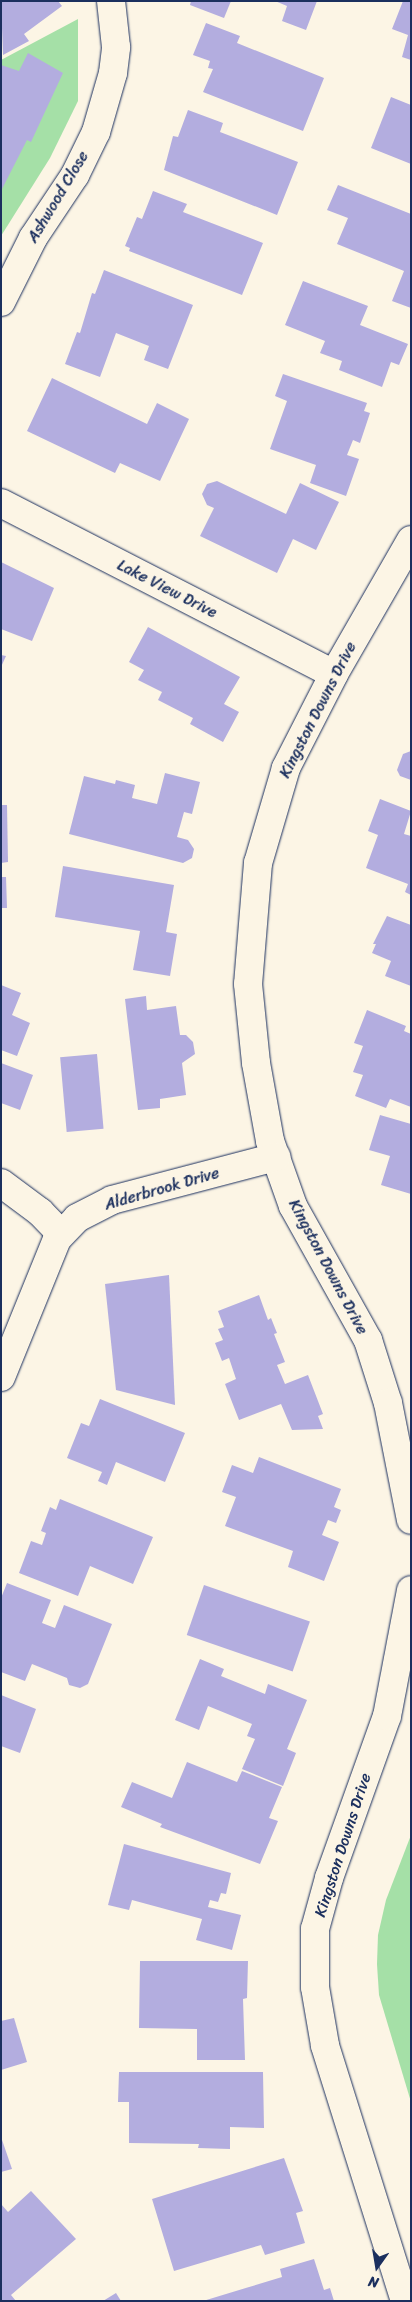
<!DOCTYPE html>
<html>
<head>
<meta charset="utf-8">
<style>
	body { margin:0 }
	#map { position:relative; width:412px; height:2302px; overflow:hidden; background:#fcf5e5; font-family:Sriracha,sans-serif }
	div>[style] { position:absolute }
	.green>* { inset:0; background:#a5e0a7 }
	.building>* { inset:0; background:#b3addf; transform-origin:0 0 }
	.roads { filter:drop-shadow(0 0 1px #1b2f5e) drop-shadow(0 0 1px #1b2f5e) }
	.minor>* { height:28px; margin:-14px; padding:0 14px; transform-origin:14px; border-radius:14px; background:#fcf5e5 }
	span { translate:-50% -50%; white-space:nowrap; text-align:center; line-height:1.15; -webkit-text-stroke:4px #fcf5e5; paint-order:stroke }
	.street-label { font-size:16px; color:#1b2f5e }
	.frame { position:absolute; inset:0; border:2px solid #1b2f5e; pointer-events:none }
	.north { position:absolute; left:352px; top:2242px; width:50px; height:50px; -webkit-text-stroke:4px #fcf5e5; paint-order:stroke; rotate:193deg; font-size:14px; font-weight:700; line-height:20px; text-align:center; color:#1b2f5e }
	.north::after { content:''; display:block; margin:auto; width:18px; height:22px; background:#1b2f5e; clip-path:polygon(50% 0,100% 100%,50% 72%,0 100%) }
</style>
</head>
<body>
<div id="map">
	<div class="green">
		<div style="clip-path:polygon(78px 19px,78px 101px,50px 158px,1px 236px,1px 60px)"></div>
		<div style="clip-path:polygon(411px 1835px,411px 2102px,379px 1995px,377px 1964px,378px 1935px,386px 1900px)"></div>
	</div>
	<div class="building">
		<div style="clip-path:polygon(1px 1px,58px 1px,62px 6px,24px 34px,29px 41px,3px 55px)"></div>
		<div style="clip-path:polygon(191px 1px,231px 1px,224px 18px,190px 5px)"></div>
		<div style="clip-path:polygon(275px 1px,317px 1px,306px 30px,282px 21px,287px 6px)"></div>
		<div style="clip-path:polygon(403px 1px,411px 1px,411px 60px,402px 57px,408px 35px,392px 29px)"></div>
		<div style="clip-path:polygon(206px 23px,240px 36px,237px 43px,324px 78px,303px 131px,203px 92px,213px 69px,208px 68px,210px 61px,193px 55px)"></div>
		<div style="clip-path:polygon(28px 53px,63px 73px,31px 142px,27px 140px,1px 191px,1px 65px,19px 71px)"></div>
		<div style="clip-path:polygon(391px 97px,411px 105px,411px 164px,371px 148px)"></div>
		<div style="clip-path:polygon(188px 110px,223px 123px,220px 132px,298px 162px,277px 215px,164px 170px,173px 136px,178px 137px)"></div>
		<div style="clip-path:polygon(338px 185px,411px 214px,411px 308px,392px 301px,404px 271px,337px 244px,348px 218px,327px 210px)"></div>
		<div style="clip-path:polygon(153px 191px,187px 204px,183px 212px,263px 243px,242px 295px,129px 251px,130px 248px,125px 246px,137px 217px,142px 219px)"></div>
		<div style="clip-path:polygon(104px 270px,193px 305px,168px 369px,144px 360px,149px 346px,116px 333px,100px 377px,65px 364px,77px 332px,80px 333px,92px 293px,95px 294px)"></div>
		<div style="clip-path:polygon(303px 281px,368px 306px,360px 325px,408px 344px,399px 365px,391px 362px,382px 387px,339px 370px,342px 361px,320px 353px,325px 341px,285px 325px)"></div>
		<div style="clip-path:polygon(283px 374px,367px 403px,364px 411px,370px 413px,360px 443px,353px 440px,347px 455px,359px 459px,346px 496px,310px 483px,316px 465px,270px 449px,287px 401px,275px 396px)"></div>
		<div style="clip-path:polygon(52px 378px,147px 424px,157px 403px,189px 419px,160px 481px,120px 463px,115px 473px,27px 431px)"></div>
		<div style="clip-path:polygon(217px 481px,286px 514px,300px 483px,339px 502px,316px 550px,293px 539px,277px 573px,200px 536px,214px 508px,207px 505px,202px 494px,207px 484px)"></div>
		<div style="clip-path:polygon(1px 562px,54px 588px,32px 641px,1px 629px)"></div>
		<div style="clip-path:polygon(148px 627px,240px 677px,224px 704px,239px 712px,223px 742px,190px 724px,193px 718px,158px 700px,162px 692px,138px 680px,144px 670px,129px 662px)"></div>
		<div style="clip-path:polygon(1px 655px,6px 656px,1px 667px)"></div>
		<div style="clip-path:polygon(411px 751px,411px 780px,400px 776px,397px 770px,403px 754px)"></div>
		<div style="clip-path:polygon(165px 773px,200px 782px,192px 814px,184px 812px,177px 837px,188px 840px,194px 849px,192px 858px,183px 863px,69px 834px,84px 776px,115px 784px,116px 780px,135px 785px,132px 798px,157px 804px)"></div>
		<div style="clip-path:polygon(380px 799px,411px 811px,404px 834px,411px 836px,411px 895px,405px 892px,408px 884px,366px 868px,378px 835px,368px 831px)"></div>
		<div style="clip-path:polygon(1px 805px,7px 805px,8px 862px,1px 863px)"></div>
		<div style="clip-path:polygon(63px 866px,174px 885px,166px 932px,177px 934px,170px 976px,133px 970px,140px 931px,55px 917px)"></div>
		<div style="clip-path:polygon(1px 877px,6px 877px,7px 908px,1px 908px)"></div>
		<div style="clip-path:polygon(387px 916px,411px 925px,411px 986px,385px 976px,391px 961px,372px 953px,376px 944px,373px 944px)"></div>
		<div style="clip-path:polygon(1px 985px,21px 993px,12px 1015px,30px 1023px,17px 1056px,1px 1050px)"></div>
		<div style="clip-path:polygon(146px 996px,147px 1010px,176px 1006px,180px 1035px,186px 1035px,193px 1042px,195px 1054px,182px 1063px,186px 1095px,160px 1099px,160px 1108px,138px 1110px,125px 999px)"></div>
		<div style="clip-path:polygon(367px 1010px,406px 1026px,404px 1031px,411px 1034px,411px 1107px,390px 1099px,386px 1108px,355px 1096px,363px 1075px,353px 1072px,363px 1046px,354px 1043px)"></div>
		<div style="left:97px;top:1054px;width:75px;height:37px;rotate:85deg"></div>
		<div style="clip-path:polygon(1px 1063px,33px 1075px,20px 1110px,1px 1103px)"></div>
		<div style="clip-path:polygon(380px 1115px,411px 1124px,411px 1194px,381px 1185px,390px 1156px,369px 1150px)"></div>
		<div style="clip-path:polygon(169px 1275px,175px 1405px,116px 1390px,105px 1284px)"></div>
		<div style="clip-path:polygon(259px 1295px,268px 1320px,271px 1318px,277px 1333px,274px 1334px,285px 1362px,277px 1365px,285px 1384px,308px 1375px,323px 1414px,318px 1416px,323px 1429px,292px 1430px,281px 1404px,239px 1420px,225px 1384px,236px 1379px,229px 1358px,222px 1361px,215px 1343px,223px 1340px,218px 1329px,224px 1327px,218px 1311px)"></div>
		<div style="clip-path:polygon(100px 1399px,185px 1433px,165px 1482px,116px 1462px,107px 1485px,98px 1481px,102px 1472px,67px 1458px,81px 1423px,89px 1426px)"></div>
		<div style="clip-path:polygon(259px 1457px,341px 1489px,334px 1507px,341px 1510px,336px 1523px,328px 1520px,322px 1535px,339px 1542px,324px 1581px,288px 1567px,293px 1551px,225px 1526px,236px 1497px,222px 1492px,232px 1465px,253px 1473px)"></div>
		<div style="clip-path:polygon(60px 1499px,153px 1537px,133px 1584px,90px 1566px,78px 1596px,19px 1573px,31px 1541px,42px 1545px,46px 1533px,41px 1531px,50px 1507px,56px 1510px)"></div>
		<div style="clip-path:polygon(7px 1583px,51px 1600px,42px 1623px,55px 1628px,64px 1605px,112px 1624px,88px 1684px,80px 1688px,69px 1685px,67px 1678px,32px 1664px,25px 1681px,1px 1672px,1px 1598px)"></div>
		<div style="left:204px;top:1585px;width:112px;height:53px;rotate:19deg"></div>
		<div style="clip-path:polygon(200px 1659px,224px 1669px,221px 1676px,265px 1694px,268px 1684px,307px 1700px,287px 1749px,296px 1753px,283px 1786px,242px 1769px,255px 1739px,247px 1736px,252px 1724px,208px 1706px,199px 1730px,175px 1720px)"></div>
		<div style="clip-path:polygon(1px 1695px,36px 1709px,20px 1753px,1px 1746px)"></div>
		<div style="clip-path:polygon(187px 1762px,237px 1782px,242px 1771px,282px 1787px,269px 1818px,278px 1821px,260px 1864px,160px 1827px,162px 1824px,121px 1807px,132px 1782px,172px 1798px)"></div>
		<div style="clip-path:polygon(124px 1844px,231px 1873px,226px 1894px,221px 1893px,218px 1902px,210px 1900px,208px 1907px,241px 1915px,232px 1950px,196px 1940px,202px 1919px,132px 1900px,129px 1910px,108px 1905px)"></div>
		<div style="clip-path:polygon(140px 1961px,248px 1961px,247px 1998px,243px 1999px,245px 2060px,197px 2060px,197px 2029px,139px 2028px)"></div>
		<div style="clip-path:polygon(14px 2018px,27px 2062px,1px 2070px,1px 2021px)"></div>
		<div style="clip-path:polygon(119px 2072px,263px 2072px,264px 2128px,230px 2127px,230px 2149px,198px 2148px,199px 2144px,129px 2143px,129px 2102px,118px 2102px)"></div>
		<div style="clip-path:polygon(1px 2137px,12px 2169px,1px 2172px)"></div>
		<div style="clip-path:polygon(284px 2158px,303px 2211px,296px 2213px,305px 2243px,265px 2255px,261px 2245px,174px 2271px,152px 2199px)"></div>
		<div style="clip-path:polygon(31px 2191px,76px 2239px,11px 2295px,16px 2301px,1px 2301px,1px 2204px,8px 2212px)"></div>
		<div style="clip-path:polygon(314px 2259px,324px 2290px,330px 2288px,334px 2301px,203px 2301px,282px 2277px,280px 2269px)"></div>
		<div style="clip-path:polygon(116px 2293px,121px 2301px,103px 2301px)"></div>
	</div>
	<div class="roads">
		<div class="minor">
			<div style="left:1px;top:302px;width:72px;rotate:-63.4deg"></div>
			<div style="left:33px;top:238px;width:76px;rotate:-56.3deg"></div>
			<div style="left:75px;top:175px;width:48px;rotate:-64deg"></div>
			<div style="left:96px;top:132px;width:61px;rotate:-73.9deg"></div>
			<div style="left:113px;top:73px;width:26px;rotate:-83deg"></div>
			<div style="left:116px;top:47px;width:46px;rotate:-96.2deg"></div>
			<div style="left:1px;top:503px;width:374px;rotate:27.2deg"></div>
			<div style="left:411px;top:540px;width:155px;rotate:119.9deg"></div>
			<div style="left:334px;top:674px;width:106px;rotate:117.1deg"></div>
			<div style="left:286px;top:768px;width:99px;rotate:106.4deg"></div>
			<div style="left:258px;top:863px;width:121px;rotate:94.7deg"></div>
			<div style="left:248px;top:984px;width:79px;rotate:84.2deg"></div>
			<div style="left:256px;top:1063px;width:79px;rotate:79.8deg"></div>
			<div style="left:270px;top:1141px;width:69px;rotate:70.5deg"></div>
			<div style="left:293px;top:1206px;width:154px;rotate:60.8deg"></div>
			<div style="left:368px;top:1340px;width:66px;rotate:72.4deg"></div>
			<div style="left:388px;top:1403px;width:119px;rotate:78.9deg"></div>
			<div style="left:1px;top:1183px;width:49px;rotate:36.6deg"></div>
			<div style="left:40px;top:1212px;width:30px;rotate:46deg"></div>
			<div style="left:1px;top:1377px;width:149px;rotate:-67.9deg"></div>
			<div style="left:57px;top:1239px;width:29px;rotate:-46deg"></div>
			<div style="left:77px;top:1218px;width:39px;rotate:-27deg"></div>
			<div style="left:112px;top:1200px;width:170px;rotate:-14.7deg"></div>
			<div style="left:405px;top:2301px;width:268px;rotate:-107.4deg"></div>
			<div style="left:325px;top:2045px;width:59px;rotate:-99.8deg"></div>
			<div style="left:315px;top:1987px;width:58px;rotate:-90deg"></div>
			<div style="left:315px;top:1929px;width:53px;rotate:-74.6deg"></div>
			<div style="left:329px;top:1878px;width:172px;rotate:-70.3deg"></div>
			<div style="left:387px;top:1716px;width:128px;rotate:-79.2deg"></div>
		</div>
	</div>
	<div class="street-label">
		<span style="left:58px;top:197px;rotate:-59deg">Ashwood Close</span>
		<span style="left:167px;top:589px;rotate:27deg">Lake View Drive</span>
		<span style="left:318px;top:710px;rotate:-63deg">Kingston Downs Drive</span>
		<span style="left:162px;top:1189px;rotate:-16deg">Alderbrook Drive</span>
		<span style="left:328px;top:1267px;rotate:62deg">Kingston Downs Drive</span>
		<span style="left:343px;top:1845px;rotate:-72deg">Kingston Downs Drive</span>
	</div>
	<div class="frame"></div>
	<div class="north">N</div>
</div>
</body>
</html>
